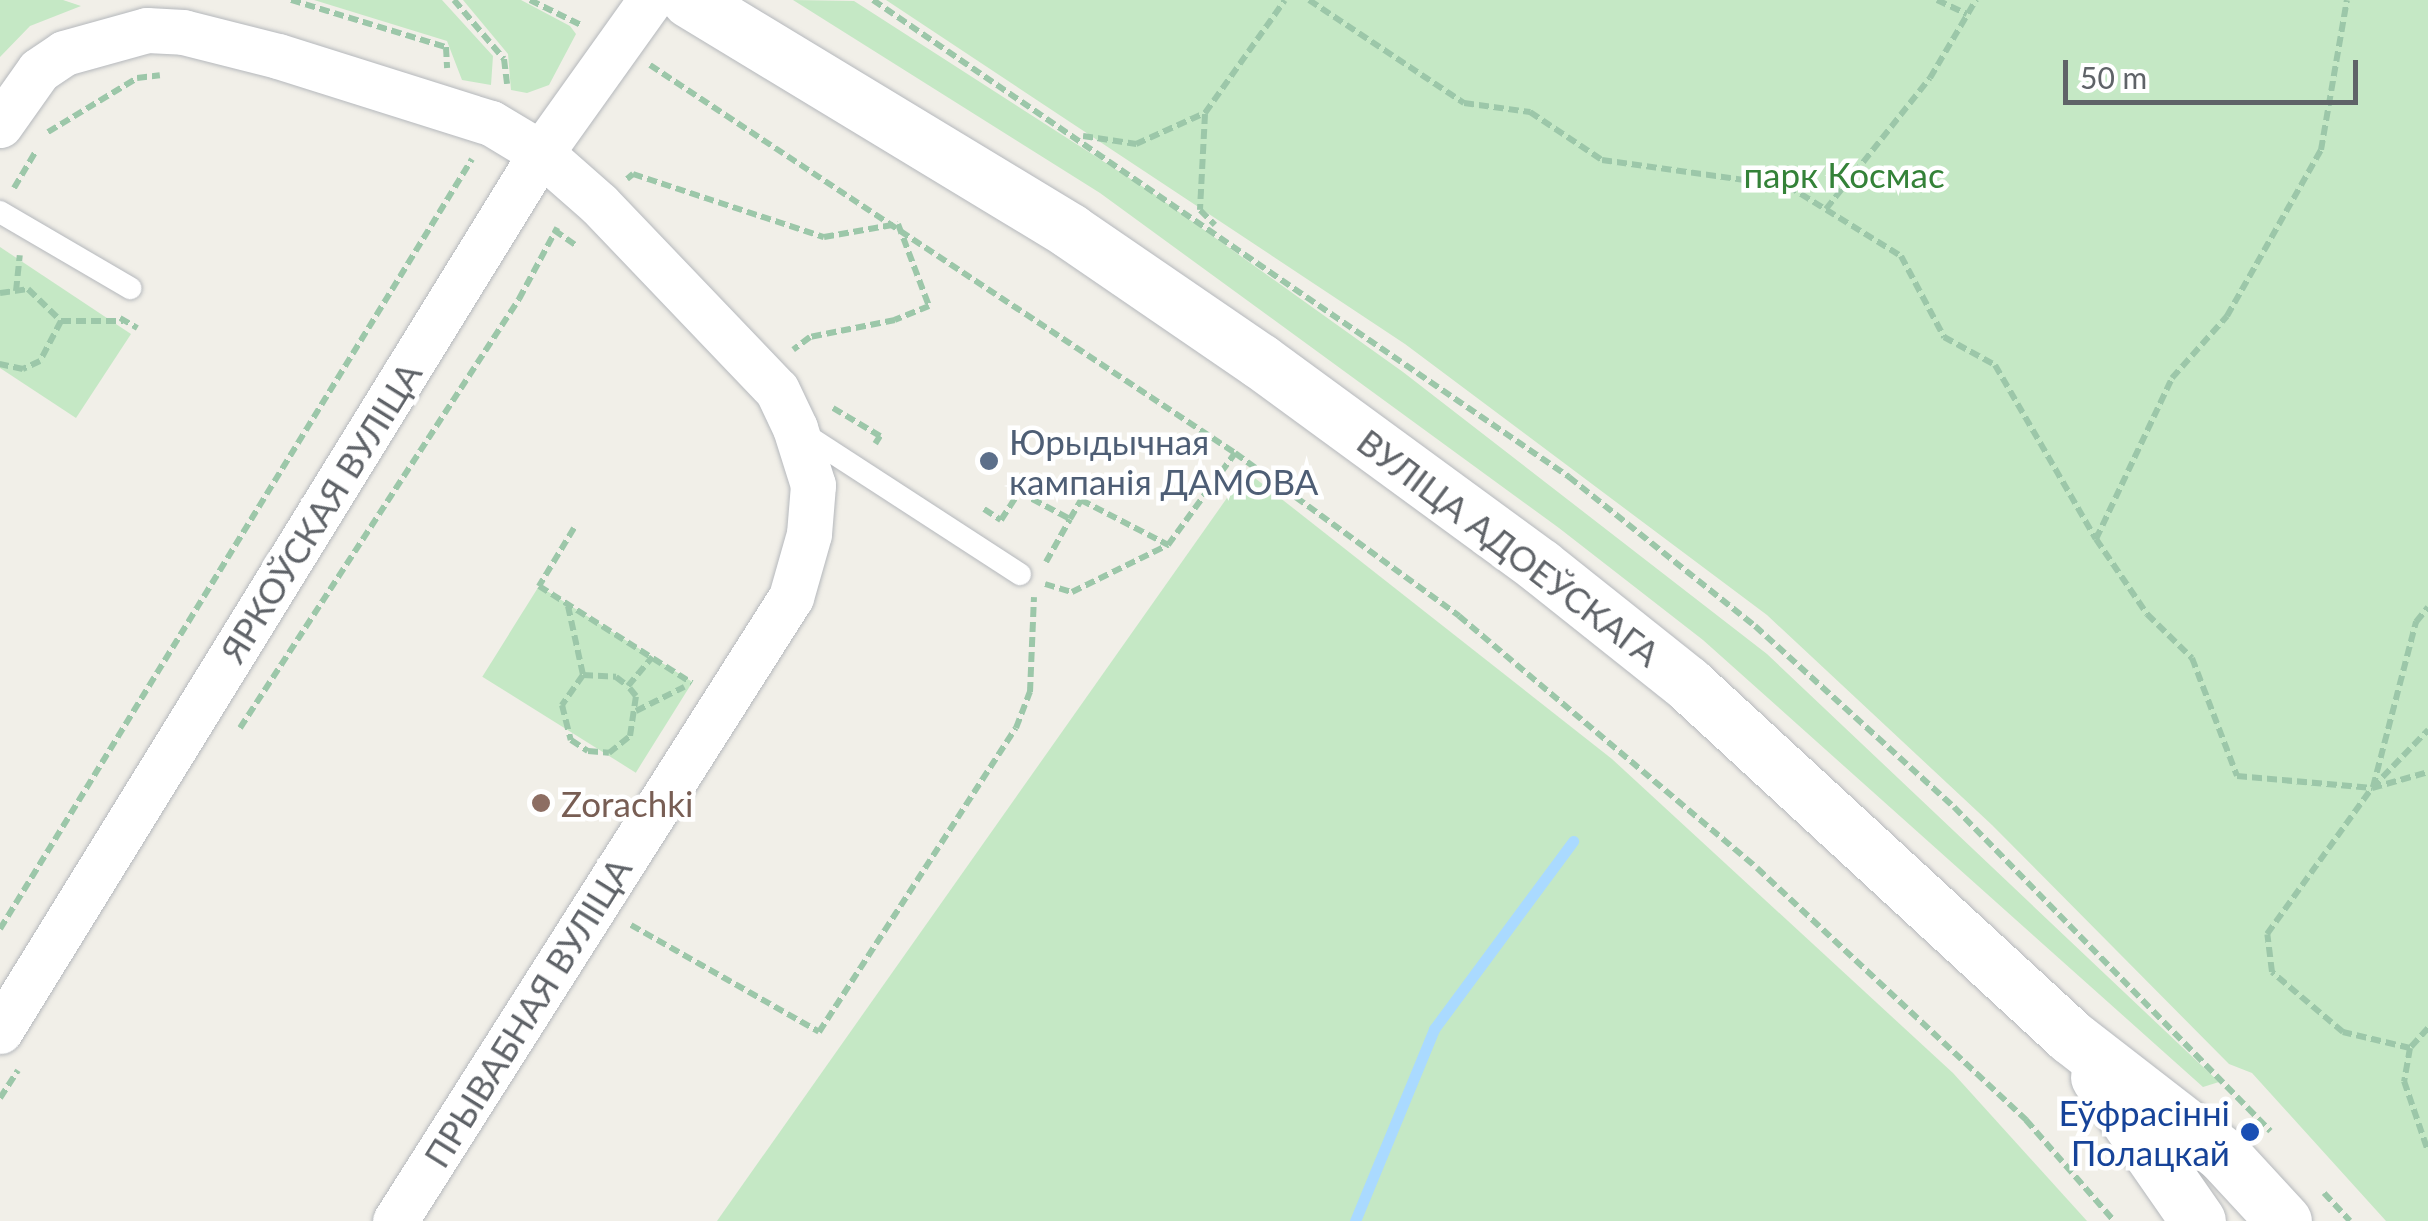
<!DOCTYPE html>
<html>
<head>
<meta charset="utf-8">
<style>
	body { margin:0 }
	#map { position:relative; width:2428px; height:1221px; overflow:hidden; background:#f1efe8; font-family:Lato,sans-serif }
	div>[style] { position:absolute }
	.green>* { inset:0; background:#c5e8c5; transform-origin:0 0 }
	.stream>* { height:11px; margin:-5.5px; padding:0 5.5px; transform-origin:5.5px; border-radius:5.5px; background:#aadaff }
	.path>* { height:6px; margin-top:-3px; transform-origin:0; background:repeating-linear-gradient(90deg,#9cc7a9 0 10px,transparent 0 15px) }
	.roads { filter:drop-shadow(0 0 2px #b5b8bc) drop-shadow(0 0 2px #b5b8bc) }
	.service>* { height:22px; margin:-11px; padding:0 11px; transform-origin:11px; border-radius:11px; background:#fff }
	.minor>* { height:45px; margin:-22.5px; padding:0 22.5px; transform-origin:22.5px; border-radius:22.5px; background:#fff }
	.secondary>* { height:55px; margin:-27.5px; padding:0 27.5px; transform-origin:27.5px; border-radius:27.5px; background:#fff }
	.dots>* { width:28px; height:28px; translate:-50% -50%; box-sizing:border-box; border:5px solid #fff; border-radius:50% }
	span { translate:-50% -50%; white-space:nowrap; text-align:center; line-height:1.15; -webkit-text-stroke:9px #fff; paint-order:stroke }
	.park-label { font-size:35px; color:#348238 }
	.service-label { font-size:35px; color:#4e5e75 }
	.left { translate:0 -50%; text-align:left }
	.street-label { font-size:35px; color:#5f6368 }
	.education-label { font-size:35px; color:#785e54 }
	.transit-label { font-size:35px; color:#164399 }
	.right { translate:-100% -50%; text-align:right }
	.scale { position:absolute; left:2063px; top:60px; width:295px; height:45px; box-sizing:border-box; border:5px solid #5f6368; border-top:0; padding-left:12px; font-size:30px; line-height:35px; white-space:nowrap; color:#5f6368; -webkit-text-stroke:8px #fff; paint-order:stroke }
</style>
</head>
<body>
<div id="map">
	<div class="green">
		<div style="clip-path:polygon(0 0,63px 0,81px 6px,30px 26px,0 57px)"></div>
		<div style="clip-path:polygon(314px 0,442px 0,493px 56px,491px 85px,462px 80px,447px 41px)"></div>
		<div style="clip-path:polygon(463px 0,521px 0,570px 26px,576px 34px,549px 85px,527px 93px,511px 90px,508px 54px)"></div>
		<div style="clip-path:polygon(793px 0,854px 1px,1151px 192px,1403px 372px,1767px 654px,2219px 1082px,2203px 1087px,1703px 640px,1559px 528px,1100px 193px)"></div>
		<div style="clip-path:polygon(886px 0,2428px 0,2428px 1221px,2386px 1221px,2252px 1073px,2229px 1064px,1992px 825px,1767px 615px,1405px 344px)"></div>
		<div style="clip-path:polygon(0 247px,131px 334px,76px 418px,0 368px)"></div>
		<div style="clip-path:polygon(1246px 471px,1612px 759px,1953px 1073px,2087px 1221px,717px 1221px)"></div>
		<div style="left:539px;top:586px;width:181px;height:107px;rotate:32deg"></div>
	</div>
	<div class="stream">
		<div style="left:1355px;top:1221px;width:208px;rotate:-67.6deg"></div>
		<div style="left:1434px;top:1029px;width:234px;rotate:-53.5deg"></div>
	</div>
	<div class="path">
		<div style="left:291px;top:0;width:162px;rotate:16.9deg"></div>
		<div style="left:446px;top:47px;width:21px;rotate:87deg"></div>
		<div style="left:454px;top:0;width:77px;rotate:49.7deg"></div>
		<div style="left:504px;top:59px;width:25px;rotate:83deg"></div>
		<div style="left:530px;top:0;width:59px;rotate:26.1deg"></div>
		<div style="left:873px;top:0;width:844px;rotate:34.42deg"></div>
		<div style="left:1569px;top:477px;width:238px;rotate:38.7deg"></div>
		<div style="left:1755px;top:626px;width:269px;rotate:42.3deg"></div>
		<div style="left:1954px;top:807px;width:453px;rotate:45.7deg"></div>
		<div style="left:1309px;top:0;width:186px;rotate:33.6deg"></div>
		<div style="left:1464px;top:103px;width:67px;rotate:7.8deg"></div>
		<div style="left:1530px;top:112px;width:87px;rotate:33.7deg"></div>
		<div style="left:1602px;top:160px;width:188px;rotate:8deg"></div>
		<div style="left:1788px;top:186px;width:133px;rotate:31.8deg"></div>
		<div style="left:1901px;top:256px;width:92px;rotate:62deg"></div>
		<div style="left:1944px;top:337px;width:58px;rotate:28.8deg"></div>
		<div style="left:1995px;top:365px;width:201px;rotate:59.9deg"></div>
		<div style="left:2096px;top:539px;width:91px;rotate:55.8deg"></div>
		<div style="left:2147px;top:614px;width:63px;rotate:44.4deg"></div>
		<div style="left:2192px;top:658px;width:126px;rotate:69.1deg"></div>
		<div style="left:2237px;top:776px;width:136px;rotate:5.1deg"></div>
		<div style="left:2372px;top:788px;width:58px;rotate:-15.9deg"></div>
		<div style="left:1937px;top:0;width:33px;rotate:25deg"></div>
		<div style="left:650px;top:65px;width:702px;rotate:33.55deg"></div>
		<div style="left:1235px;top:453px;width:277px;rotate:36deg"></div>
		<div style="left:1459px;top:616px;width:390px;rotate:40.2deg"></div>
		<div style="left:1757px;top:868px;width:369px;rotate:43.1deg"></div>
		<div style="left:2026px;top:1120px;width:134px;rotate:48.9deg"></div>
		<div style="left:1205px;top:114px;width:96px;rotate:93deg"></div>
		<div style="left:1200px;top:210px;width:21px;rotate:45deg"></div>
		<div style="left:48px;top:132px;width:104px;rotate:-31.2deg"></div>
		<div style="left:137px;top:78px;width:23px;rotate:-7deg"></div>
		<div style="left:1083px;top:136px;width:54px;rotate:8.6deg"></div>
		<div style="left:1136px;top:144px;width:76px;rotate:-24.2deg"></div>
		<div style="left:1205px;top:113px;width:138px;rotate:-54.7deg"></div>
		<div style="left:627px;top:179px;width:8px;rotate:-40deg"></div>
		<div style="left:633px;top:174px;width:201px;rotate:18.3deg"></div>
		<div style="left:824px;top:237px;width:75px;rotate:-10deg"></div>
		<div style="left:898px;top:224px;width:88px;rotate:69.3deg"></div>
		<div style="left:929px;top:306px;width:37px;rotate:158deg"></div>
		<div style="left:895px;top:320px;width:87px;rotate:168.7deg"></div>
		<div style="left:810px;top:337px;width:21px;rotate:143deg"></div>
		<div style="left:14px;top:188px;width:43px;rotate:-59.3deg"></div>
		<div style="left:1826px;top:209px;width:167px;rotate:-51.6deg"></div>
		<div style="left:1930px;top:78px;width:91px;rotate:-59.5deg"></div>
		<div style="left:554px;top:230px;width:29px;rotate:35deg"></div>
		<div style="left:16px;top:291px;width:36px;rotate:-84deg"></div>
		<div style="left:0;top:293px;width:28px;rotate:-8deg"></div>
		<div style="left:28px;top:289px;width:46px;rotate:44.1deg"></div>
		<div style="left:61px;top:321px;width:45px;rotate:117.7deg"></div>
		<div style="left:40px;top:361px;width:19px;rotate:155deg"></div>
		<div style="left:23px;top:369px;width:24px;rotate:-168deg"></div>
		<div style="left:120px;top:318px;width:20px;rotate:30deg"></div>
		<div style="left:61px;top:321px;width:62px"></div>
		<div style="left:833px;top:408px;width:55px;rotate:30.8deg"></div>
		<div style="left:880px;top:436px;width:9px;rotate:122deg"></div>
		<div style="left:984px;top:509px;width:20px;rotate:33deg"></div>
		<div style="left:1001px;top:520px;width:33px;rotate:-57deg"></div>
		<div style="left:1019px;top:492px;width:58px;rotate:27.9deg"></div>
		<div style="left:1070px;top:519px;width:22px;rotate:-60deg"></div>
		<div style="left:1081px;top:500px;width:98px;rotate:27.3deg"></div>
		<div style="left:574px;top:528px;width:68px;rotate:121.1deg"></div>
		<div style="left:539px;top:586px;width:181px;rotate:32.4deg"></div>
		<div style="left:2096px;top:539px;width:178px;rotate:-64.7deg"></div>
		<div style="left:2172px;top:378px;width:83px;rotate:-48.4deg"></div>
		<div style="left:2227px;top:316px;width:191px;rotate:-60.5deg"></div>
		<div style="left:2321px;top:150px;width:152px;rotate:-80.2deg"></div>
		<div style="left:1046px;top:562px;width:49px;rotate:-60.8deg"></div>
		<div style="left:1045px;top:584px;width:28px;rotate:17deg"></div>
		<div style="left:1072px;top:592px;width:107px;rotate:-26.1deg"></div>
		<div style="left:1168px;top:545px;width:114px;rotate:-53.9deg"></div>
		<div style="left:568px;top:606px;width:71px;rotate:77.7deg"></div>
		<div style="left:583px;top:675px;width:33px;rotate:3deg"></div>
		<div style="left:616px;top:677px;width:15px;rotate:37deg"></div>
		<div style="left:628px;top:686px;width:38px;rotate:-50deg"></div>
		<div style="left:583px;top:675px;width:37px;rotate:125deg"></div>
		<div style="left:562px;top:705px;width:36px;rotate:76deg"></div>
		<div style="left:571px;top:740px;width:20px;rotate:33deg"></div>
		<div style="left:588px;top:751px;width:21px;rotate:5deg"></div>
		<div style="left:609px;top:753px;width:27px;rotate:-39deg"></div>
		<div style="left:630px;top:736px;width:40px;rotate:-81.5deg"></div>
		<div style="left:636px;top:696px;width:13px;rotate:-129deg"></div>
		<div style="left:636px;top:711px;width:54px;rotate:-26.6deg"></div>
		<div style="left:240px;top:728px;width:512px;rotate:-56.96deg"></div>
		<div style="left:519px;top:299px;width:81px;rotate:-61.8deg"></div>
		<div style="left:2373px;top:787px;width:171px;rotate:-75.4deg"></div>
		<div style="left:2416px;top:622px;width:19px;rotate:-51deg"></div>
		<div style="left:631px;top:925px;width:216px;rotate:29.6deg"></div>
		<div style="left:819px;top:1032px;width:362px;rotate:-57.1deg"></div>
		<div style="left:1016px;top:728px;width:39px;rotate:-69deg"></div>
		<div style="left:1030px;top:692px;width:95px;rotate:-87.6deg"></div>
		<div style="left:0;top:929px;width:903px;rotate:-58.49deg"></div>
		<div style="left:2428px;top:1028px;width:27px;rotate:132deg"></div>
		<div style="left:2410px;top:1048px;width:34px;rotate:100deg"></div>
		<div style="left:2404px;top:1081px;width:74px;rotate:71.1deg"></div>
		<div style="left:2410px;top:1048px;width:69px;rotate:-166.6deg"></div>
		<div style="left:2343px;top:1032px;width:93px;rotate:-139.8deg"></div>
		<div style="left:2272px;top:972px;width:38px;rotate:-97deg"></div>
		<div style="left:2267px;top:934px;width:180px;rotate:-54.3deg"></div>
		<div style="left:2372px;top:788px;width:81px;rotate:-46deg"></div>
		<div style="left:0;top:1098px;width:33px;rotate:-57deg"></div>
		<div style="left:2324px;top:1193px;width:38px;rotate:47deg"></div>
	</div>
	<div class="roads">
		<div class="service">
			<div style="left:0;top:212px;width:151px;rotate:30.3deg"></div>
			<div style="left:801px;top:432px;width:261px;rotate:33deg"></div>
		</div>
		<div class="minor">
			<div style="left:0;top:125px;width:67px;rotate:-54.7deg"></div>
			<div style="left:39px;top:70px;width:30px;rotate:-34deg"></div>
			<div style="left:64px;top:53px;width:86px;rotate:-15.5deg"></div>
			<div style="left:147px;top:30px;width:36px;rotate:3deg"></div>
			<div style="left:183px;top:32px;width:98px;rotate:14.2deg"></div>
			<div style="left:278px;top:56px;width:223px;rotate:17.5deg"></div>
			<div style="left:491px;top:123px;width:58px;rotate:31deg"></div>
			<div style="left:541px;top:153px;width:77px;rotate:41.3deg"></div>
			<div style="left:599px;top:204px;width:257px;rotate:46.3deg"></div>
			<div style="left:777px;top:390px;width:42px;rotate:64.7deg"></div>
			<div style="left:795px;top:428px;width:60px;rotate:72.5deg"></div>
			<div style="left:813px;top:485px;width:49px;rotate:94.7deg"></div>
			<div style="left:809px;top:534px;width:66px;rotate:105.9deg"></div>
			<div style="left:791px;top:597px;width:739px;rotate:122.4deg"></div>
			<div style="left:0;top:1031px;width:1031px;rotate:-58.36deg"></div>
			<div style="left:541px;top:153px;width:188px;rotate:-54.5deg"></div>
		</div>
		<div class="secondary">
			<div style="left:689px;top:0;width:446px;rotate:31.2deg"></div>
			<div style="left:1070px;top:231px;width:230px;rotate:34.4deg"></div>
			<div style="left:1260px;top:361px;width:347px;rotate:36.2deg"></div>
			<div style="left:1540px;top:566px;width:188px;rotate:38.5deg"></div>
			<div style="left:1687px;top:683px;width:522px;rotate:42.67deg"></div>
			<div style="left:2071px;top:1037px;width:192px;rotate:37.8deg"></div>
			<div style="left:2223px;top:1155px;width:90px;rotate:47.3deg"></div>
			<div style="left:2098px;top:1077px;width:175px;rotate:55.2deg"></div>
		</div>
	</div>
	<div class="dots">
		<div style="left:989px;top:461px;background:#5c6f8a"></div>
		<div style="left:541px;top:803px;background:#8d6e63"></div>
		<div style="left:2250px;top:1132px;background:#1a4fb4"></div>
	</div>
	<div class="park-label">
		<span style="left:1844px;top:174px">парк Космас</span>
	</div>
	<div class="service-label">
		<span class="left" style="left:1009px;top:461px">Юрыдычная<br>кампанія ДАМОВА</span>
	</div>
	<div class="street-label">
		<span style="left:320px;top:512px;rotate:-58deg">ЯРКОЎСКАЯ ВУЛІЦА</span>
		<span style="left:1509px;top:547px;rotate:37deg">ВУЛІЦА АДОЕЎСКАГА</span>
		<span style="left:527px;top:1012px;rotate:-58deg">ПРЫВАБНАЯ ВУЛІЦА</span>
	</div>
	<div class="education-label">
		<span class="left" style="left:561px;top:803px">Zorachki</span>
	</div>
	<div class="transit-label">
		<span class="right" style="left:2230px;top:1132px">Еўфрасінні<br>Полацкай</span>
	</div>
	<div class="scale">50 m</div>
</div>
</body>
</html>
